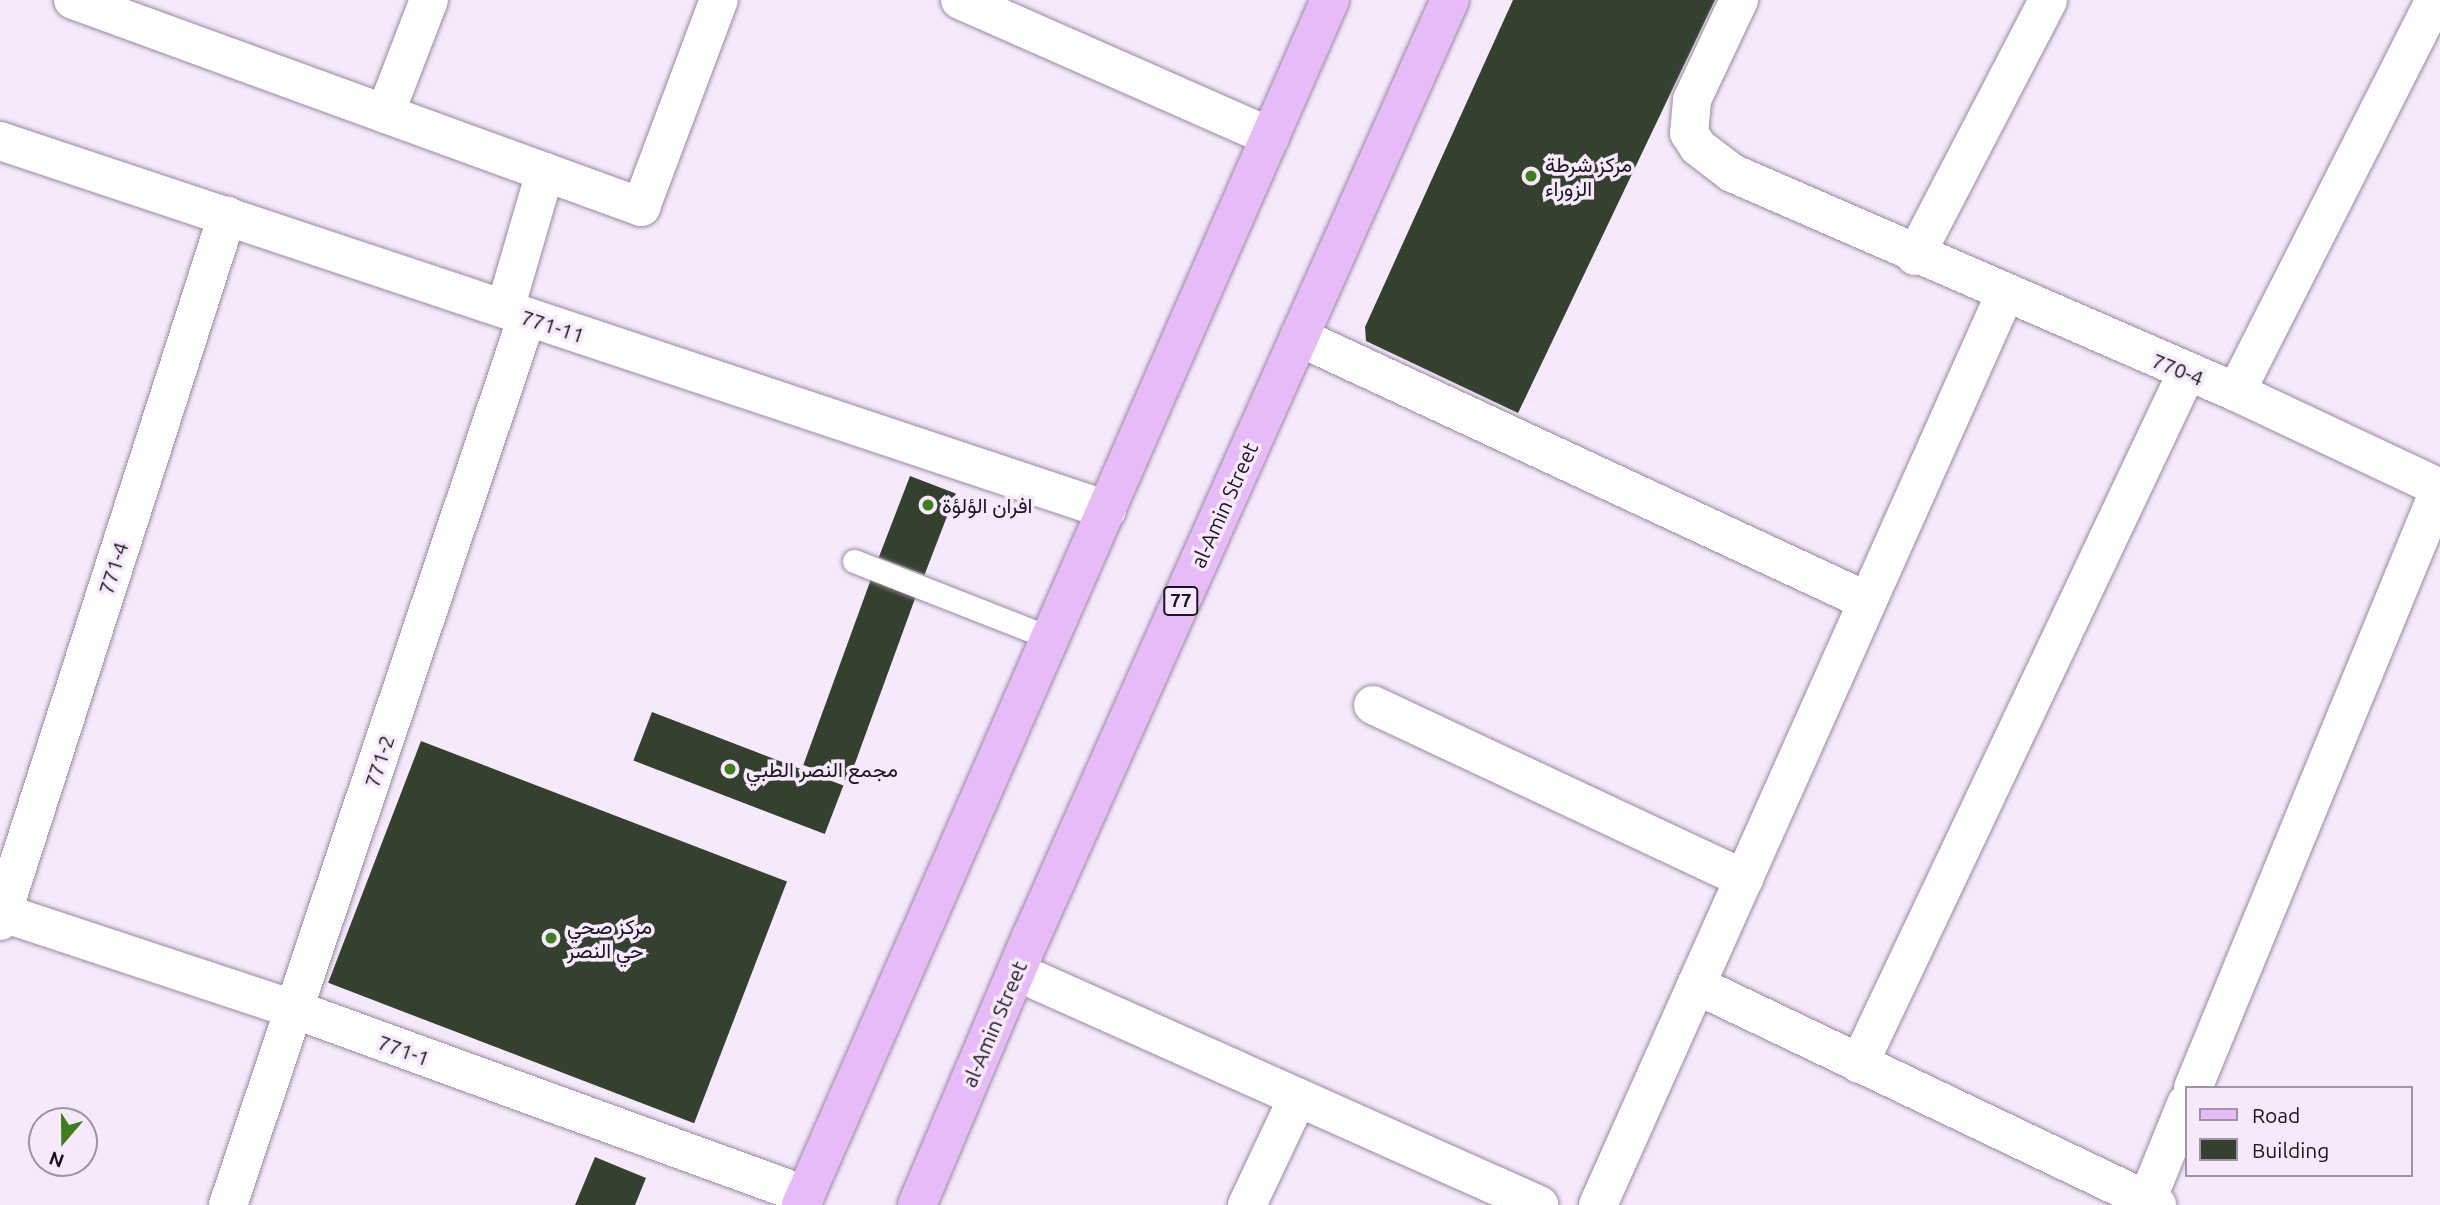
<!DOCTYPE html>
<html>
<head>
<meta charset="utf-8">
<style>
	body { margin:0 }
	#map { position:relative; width:2440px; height:1205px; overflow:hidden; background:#f6e9fc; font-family:Ubuntu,Vazirmatn,sans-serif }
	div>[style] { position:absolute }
	.building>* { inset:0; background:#34412e; transform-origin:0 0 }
	.roads { filter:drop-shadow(0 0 2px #98899f) drop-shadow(0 0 2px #98899f) }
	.lane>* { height:23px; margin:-11.5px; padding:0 11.5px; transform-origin:11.5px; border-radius:11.5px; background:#fff }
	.street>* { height:38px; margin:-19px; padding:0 19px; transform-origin:19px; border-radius:19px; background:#fff }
	.primary>* { height:38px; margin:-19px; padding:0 19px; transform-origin:19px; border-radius:19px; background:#e7bbf8 }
	.dots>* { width:19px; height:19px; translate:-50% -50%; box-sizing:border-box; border:4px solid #f6e9fc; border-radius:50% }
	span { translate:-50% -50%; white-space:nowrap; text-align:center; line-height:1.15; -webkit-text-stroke:7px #f6e9fc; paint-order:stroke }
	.shield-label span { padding:2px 5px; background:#f6e9fc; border:2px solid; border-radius:5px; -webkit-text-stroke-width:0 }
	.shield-label { font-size:19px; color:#1b151e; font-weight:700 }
	.poi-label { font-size:21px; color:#1b151e }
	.left { translate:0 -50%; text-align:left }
	.street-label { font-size:21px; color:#1b151e }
	.legend { position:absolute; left:2185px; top:1086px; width:228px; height:91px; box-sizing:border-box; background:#f6e9fc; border:2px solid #9e94a3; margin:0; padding:9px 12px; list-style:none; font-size:21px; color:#1b151e }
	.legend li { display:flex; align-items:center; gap:14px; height:35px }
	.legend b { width:35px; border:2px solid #9e94a3 }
	.north { position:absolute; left:28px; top:1107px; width:70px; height:70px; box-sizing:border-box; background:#f6e9fc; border:2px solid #9e94a3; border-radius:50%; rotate:200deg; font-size:19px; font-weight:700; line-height:28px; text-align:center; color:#1b151e }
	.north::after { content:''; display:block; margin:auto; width:24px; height:32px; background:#407e1d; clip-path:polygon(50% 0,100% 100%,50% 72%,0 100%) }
</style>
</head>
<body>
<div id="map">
	<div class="building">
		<div style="clip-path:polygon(1513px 0,1715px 0,1518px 413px,1366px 341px,1365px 327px)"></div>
		<div style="left:910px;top:476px;width:49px;height:87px;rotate:21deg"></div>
		<div style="left:871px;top:579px;width:48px;height:198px;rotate:20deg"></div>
		<div style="left:652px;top:712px;width:205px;height:52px;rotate:21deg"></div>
		<div style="left:421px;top:741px;width:392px;height:259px;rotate:21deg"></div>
		<div style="clip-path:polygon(595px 1157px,646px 1178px,635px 1205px,575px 1205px)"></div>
	</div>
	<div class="roads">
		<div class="lane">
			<div style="left:854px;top:561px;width:211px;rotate:21.4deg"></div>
		</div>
		<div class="street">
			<div style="left:73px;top:0;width:605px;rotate:20.02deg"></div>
			<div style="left:641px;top:207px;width:221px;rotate:-69.4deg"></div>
			<div style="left:960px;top:0;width:339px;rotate:23.8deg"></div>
			<div style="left:1739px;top:0;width:110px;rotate:115.2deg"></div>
			<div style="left:1692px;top:100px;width:33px;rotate:95deg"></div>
			<div style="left:1689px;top:133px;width:17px;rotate:57deg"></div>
			<div style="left:1698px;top:147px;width:43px;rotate:37.4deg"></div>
			<div style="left:1732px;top:173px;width:550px;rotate:23.49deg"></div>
			<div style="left:2236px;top:392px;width:225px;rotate:25.2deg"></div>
			<div style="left:385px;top:114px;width:122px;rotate:-68.9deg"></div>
			<div style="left:0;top:141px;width:1167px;rotate:18.43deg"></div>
			<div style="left:1915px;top:256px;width:288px;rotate:-62.5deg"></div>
			<div style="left:505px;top:309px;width:143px;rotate:-73.7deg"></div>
			<div style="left:1299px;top:337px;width:626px;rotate:24.93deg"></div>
			<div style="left:2236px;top:392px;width:440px;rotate:-63.1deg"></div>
			<div style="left:1373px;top:705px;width:410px;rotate:25.1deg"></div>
			<div style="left:0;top:912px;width:312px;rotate:18.3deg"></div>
			<div style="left:296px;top:1010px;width:542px;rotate:19.97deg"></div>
			<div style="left:0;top:921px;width:741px;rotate:-72.15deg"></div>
			<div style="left:1017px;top:972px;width:572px;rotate:24.05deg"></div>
			<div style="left:1696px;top:985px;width:511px;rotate:25.51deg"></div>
			<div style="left:1859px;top:1064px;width:764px;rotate:-64.64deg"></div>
			<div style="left:2193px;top:1088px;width:649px;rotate:-67.62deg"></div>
			<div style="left:2147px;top:1200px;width:104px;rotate:-67.9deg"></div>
			<div style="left:228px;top:1205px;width:937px;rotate:-71.39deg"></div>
			<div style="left:1247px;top:1205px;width:119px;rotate:-64.7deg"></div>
			<div style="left:1598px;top:1205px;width:998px;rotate:-65.93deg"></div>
		</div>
		<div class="primary">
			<div style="left:801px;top:1205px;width:1316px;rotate:-66.3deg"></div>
			<div style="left:917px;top:1205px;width:291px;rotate:-67deg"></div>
			<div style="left:1031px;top:937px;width:1026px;rotate:-65.91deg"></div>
		</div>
	</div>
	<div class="dots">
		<div style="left:1531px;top:176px;background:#407e1d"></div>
		<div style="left:928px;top:505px;background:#407e1d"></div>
		<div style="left:730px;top:769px;background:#407e1d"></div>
		<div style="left:551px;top:938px;background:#407e1d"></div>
	</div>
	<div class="shield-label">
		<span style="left:1181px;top:601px">77</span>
	</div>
	<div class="poi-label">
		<span class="left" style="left:1545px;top:176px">مركز شرطة<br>الزوراء</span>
		<span class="left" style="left:942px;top:505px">افران الؤلؤة</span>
		<span class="left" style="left:746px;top:769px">مجمع النصر الطبي</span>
		<span class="left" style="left:567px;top:938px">مركز صحي<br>حي النصر</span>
	</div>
	<div class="street-label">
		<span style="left:553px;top:326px;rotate:18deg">771-11</span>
		<span style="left:2178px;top:369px;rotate:22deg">770-4</span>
		<span style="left:1224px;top:505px;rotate:-66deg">al-Amin Street</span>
		<span style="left:113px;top:568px;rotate:-72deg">771-4</span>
		<span style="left:379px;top:761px;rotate:-72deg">771-2</span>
		<span style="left:994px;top:1024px;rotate:-67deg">al-Amin Street</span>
		<span style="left:404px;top:1050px;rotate:20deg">771-1</span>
	</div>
	<ul class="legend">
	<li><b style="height:9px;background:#e7bbf8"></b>Road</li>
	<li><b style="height:19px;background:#34412e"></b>Building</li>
	</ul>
	<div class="north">N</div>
</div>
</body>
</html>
